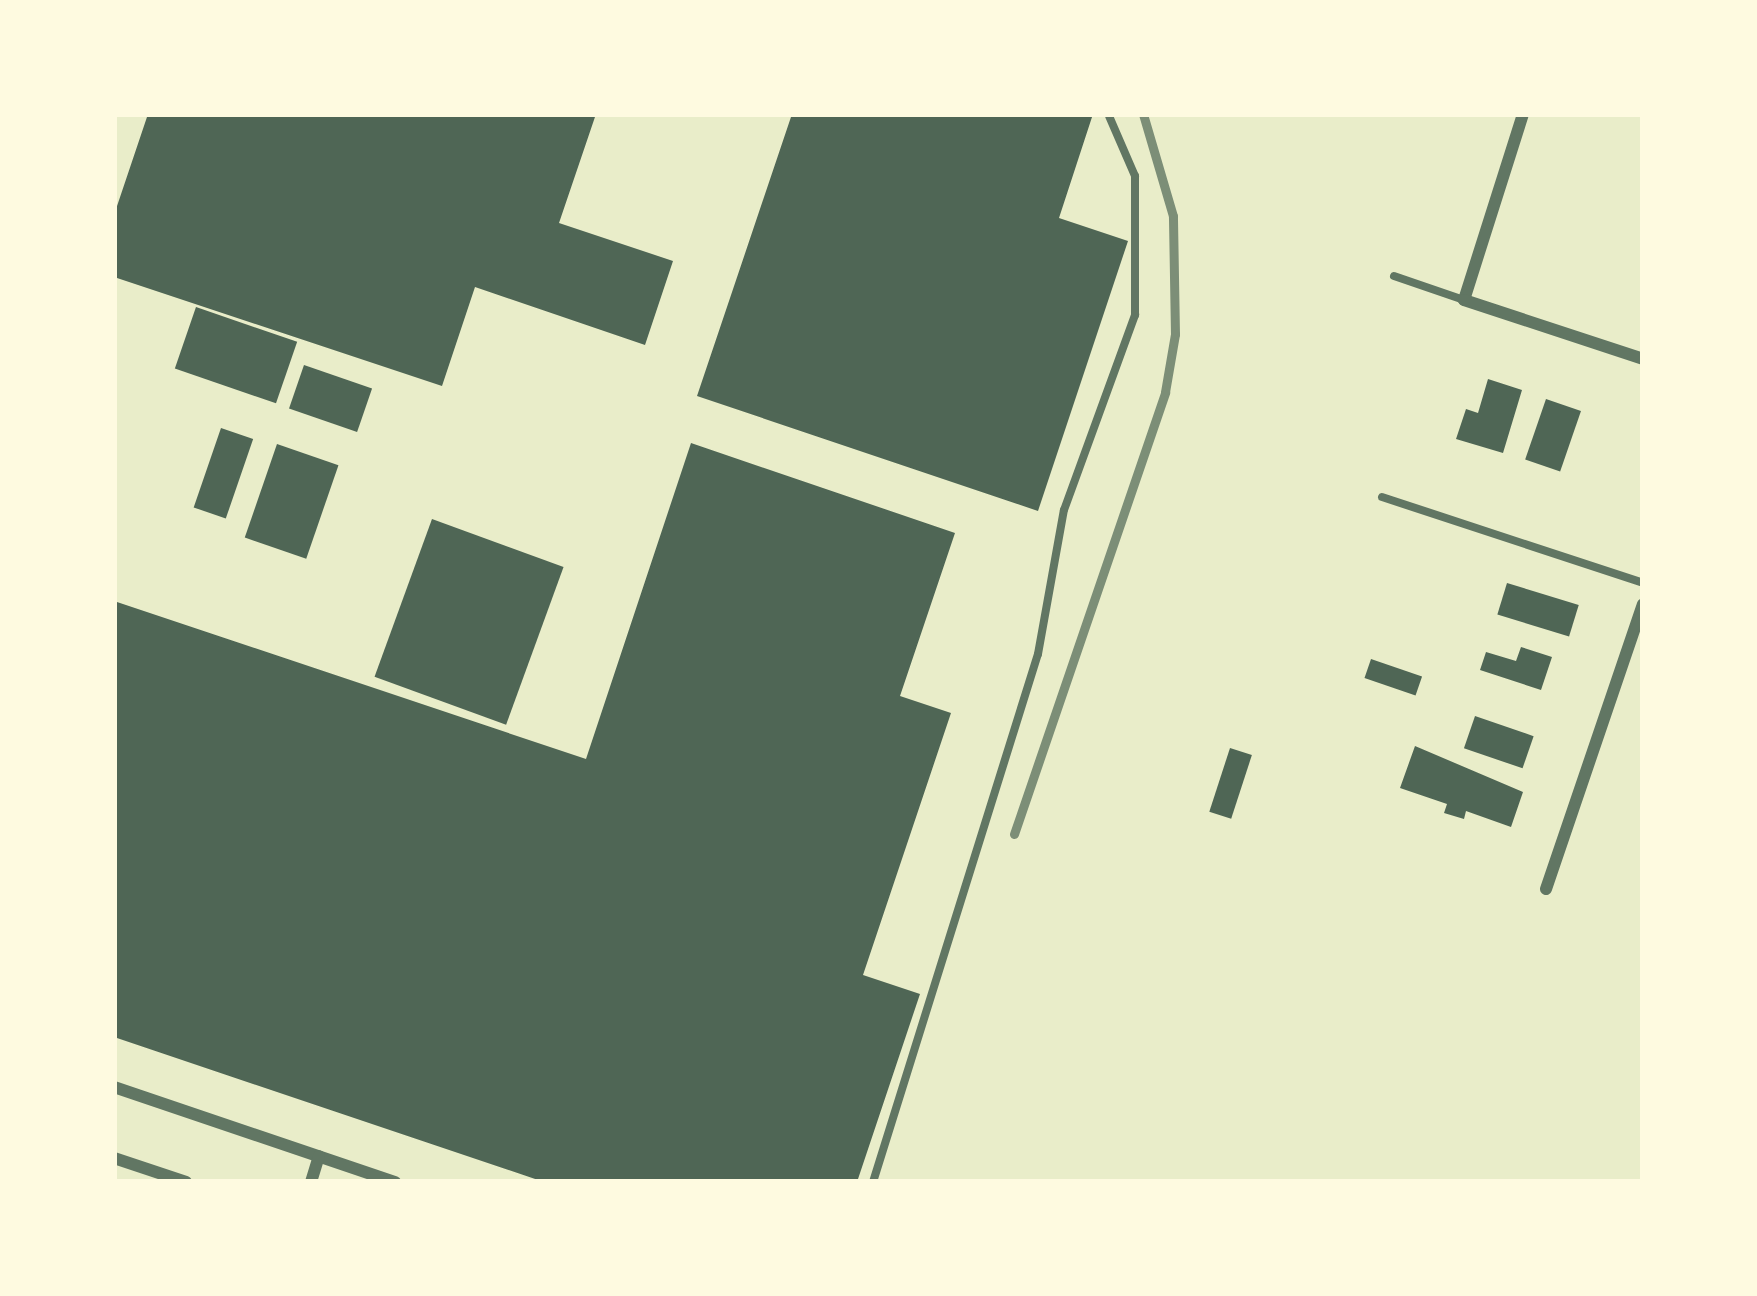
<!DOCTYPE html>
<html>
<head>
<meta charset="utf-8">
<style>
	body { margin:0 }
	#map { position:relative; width:1757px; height:1296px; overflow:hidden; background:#e9edc9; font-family:"Asap Condensed",sans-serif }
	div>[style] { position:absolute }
	.building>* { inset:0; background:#4f6655; transform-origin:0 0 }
	.service>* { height:8px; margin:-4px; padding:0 4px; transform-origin:4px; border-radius:4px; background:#617663 }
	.minor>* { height:12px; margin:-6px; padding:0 6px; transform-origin:6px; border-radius:6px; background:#617663 }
	.rail>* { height:9px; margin:-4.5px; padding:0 4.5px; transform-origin:4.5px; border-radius:4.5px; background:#7c8e77 }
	span { translate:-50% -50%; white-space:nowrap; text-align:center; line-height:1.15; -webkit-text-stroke:9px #fefae0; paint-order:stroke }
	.frame { position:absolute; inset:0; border:117px solid #fefae0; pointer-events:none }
</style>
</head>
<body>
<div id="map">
	<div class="building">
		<div style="clip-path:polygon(148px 114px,596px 114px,559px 223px,673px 261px,645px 345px,475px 287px,442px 386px,114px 277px,114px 215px)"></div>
		<div style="clip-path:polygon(792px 114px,1093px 114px,1059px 218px,1128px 241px,1038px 511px,697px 396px)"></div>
		<div style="left:196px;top:307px;width:107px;height:65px;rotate:19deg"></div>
		<div style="left:304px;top:365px;width:72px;height:46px;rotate:19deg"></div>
		<div style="clip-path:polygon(1488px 379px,1522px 390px,1503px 453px,1456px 439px,1466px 409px,1478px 413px)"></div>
		<div style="left:1546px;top:399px;width:37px;height:64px;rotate:19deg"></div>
		<div style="left:221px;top:428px;width:34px;height:84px;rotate:19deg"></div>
		<div style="clip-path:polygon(691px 443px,955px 533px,900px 696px,951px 713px,863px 975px,920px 994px,857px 1182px,544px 1182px,114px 1037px,114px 601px,586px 759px)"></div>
		<div style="left:277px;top:444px;width:65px;height:99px;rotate:19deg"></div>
		<div style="left:432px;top:519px;width:140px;height:168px;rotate:20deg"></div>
		<div style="left:1507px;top:583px;width:75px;height:33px;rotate:17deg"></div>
		<div style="clip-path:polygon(1521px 647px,1552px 657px,1541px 690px,1480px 670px,1486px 652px,1516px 661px)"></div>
		<div style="left:1371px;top:659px;width:54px;height:20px;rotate:19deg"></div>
		<div style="left:1475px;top:716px;width:62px;height:34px;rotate:19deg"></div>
		<div style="clip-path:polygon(1415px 746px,1523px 792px,1511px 827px,1466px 811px,1464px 819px,1444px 813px,1447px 804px,1400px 788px)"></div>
		<div style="left:1230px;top:748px;width:23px;height:67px;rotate:18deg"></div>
	</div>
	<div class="service">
		<div style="left:1394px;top:276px;width:74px;rotate:18.9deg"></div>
		<div style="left:1382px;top:497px;width:275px;rotate:18.2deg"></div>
		<div style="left:873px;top:1182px;width:553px;rotate:-72.65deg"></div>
		<div style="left:1038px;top:654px;width:146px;rotate:-79.8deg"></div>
		<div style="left:1064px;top:510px;width:208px;rotate:-70deg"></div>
		<div style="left:1135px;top:315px;width:139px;rotate:-90deg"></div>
		<div style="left:1135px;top:176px;width:65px;rotate:-113.4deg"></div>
	</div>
	<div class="minor">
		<div style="left:1523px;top:114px;width:195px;rotate:107.6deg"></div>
		<div style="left:1464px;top:300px;width:188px;rotate:18.2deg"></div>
		<div style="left:1546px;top:889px;width:301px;rotate:-71.2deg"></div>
		<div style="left:114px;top:1087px;width:297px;rotate:18.7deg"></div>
		<div style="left:114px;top:1158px;width:76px;rotate:18.4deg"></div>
		<div style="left:311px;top:1182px;width:27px;rotate:-73deg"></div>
	</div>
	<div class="rail">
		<div style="left:1014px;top:834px;width:467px;rotate:-71.1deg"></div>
		<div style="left:1165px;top:392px;width:59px;rotate:-80.2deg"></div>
		<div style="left:1175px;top:334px;width:118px;rotate:-91deg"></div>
		<div style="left:1173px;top:216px;width:106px;rotate:-106.4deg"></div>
	</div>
	<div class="frame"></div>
</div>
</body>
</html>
